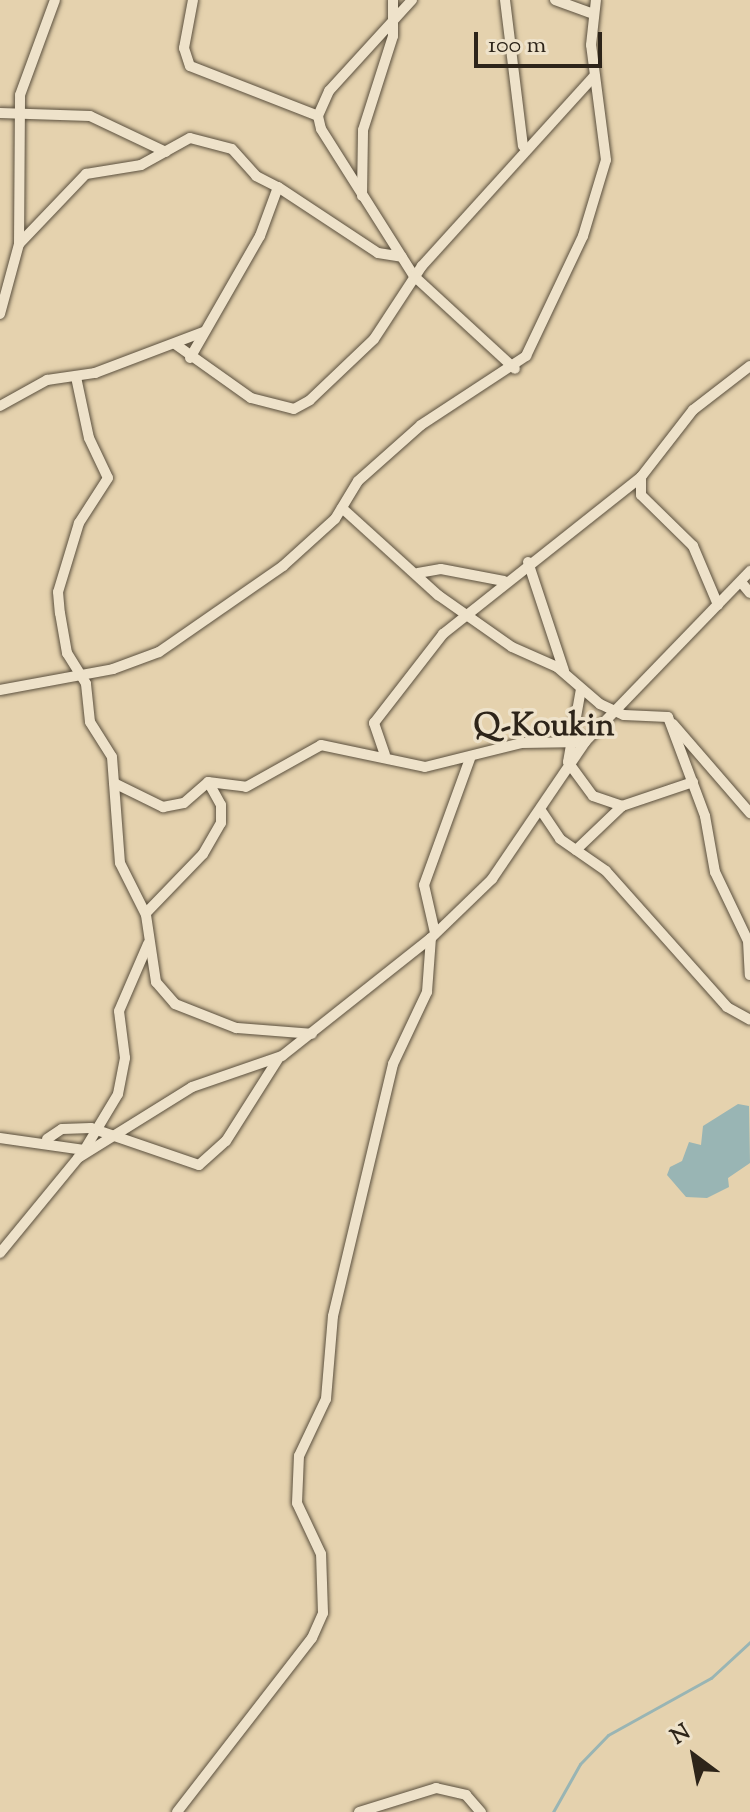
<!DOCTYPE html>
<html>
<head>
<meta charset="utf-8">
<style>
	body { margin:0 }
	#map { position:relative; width:750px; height:1812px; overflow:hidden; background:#e5d2ae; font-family:"Sorts Mill Goudy",serif }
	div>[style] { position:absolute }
	.water>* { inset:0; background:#99b5b4 }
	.stream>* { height:3px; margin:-1.5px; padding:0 1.5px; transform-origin:1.5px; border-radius:1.5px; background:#99b5b4 }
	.roads { filter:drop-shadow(0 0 2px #5b503e) drop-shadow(0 0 2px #5b503e) }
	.minor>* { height:10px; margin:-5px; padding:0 5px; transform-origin:5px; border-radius:5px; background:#eee2ca }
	span { translate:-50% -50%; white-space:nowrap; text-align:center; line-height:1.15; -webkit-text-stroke:7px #eee2ca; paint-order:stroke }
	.quarter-label { font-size:32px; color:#2d2419; font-weight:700 }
	.north { position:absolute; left:654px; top:1716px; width:80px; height:80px; -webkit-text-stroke:6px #eee2ca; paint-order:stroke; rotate:328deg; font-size:22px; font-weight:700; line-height:32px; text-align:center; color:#2d2419 }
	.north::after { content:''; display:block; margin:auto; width:28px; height:36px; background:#2d2419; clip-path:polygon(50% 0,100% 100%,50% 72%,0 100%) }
	.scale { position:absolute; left:474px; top:32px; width:128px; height:36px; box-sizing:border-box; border:4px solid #2d2419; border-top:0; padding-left:10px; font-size:24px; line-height:28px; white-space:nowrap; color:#2d2419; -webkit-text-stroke:6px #eee2ca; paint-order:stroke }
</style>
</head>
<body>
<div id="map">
	<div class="water">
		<div style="clip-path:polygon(738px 1104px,749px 1106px,750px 1163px,728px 1178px,729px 1187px,707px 1198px,686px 1197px,667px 1175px,670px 1167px,682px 1161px,689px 1142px,701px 1145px,703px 1126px)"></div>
	</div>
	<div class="stream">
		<div style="left:553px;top:1812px;width:55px;rotate:-60.6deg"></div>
		<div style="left:580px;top:1764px;width:40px;rotate:-46deg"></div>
		<div style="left:608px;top:1735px;width:118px;rotate:-29deg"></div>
		<div style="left:711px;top:1678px;width:53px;rotate:-42.7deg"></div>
	</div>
	<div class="roads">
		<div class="minor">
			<div style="left:193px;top:0;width:49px;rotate:100.6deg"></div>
			<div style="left:184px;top:48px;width:19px;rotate:72deg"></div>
			<div style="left:190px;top:66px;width:137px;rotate:21.3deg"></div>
			<div style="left:412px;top:0;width:123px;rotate:132.4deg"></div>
			<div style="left:329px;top:91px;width:27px;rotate:114deg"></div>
			<div style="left:318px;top:116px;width:13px;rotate:77deg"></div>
			<div style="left:321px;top:129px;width:174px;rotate:57.7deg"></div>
			<div style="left:414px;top:276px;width:137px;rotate:42.6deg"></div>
			<div style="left:505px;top:0;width:147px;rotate:83deg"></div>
			<div style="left:555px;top:0;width:38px;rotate:20deg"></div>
			<div style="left:0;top:113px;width:90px;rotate:1.9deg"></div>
			<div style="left:90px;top:116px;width:84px;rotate:25.3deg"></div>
			<div style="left:362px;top:196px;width:66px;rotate:-89.1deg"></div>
			<div style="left:363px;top:130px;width:99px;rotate:-72.3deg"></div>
			<div style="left:393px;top:36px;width:36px;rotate:-90deg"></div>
			<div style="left:19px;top:244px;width:97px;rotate:-46.3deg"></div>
			<div style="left:86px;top:174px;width:56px;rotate:-9.3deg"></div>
			<div style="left:141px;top:165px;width:56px;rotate:-28.9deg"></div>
			<div style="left:190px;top:138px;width:43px;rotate:14.7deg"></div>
			<div style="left:232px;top:149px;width:36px;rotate:48deg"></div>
			<div style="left:256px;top:176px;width:25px;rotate:27deg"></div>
			<div style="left:0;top:314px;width:73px;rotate:-74.8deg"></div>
			<div style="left:19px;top:244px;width:149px;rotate:-89.6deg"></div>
			<div style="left:20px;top:95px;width:101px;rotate:-69.8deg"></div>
			<div style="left:175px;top:344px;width:93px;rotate:35.4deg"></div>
			<div style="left:251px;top:398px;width:44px;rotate:14.3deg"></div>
			<div style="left:294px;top:409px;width:18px;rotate:-29deg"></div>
			<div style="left:310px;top:400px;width:88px;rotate:-43.6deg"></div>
			<div style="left:374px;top:339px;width:87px;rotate:-56.7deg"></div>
			<div style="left:422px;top:266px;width:256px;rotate:-47.8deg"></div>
			<div style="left:190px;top:358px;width:141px;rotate:-60.2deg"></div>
			<div style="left:260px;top:236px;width:52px;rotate:-69.8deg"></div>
			<div style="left:278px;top:187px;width:120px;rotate:33.4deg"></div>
			<div style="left:378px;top:253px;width:24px;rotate:9deg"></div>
			<div style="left:76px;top:377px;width:62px;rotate:78deg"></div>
			<div style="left:89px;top:438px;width:44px;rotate:64.6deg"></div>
			<div style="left:108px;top:478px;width:54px;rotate:122.8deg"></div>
			<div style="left:79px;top:523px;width:72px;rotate:106.9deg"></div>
			<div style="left:58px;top:592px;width:21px;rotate:85deg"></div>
			<div style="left:60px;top:613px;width:41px;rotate:80.1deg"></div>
			<div style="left:67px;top:653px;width:36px;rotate:58deg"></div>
			<div style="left:86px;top:684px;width:38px;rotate:84deg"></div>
			<div style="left:90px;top:722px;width:41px;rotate:57.8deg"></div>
			<div style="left:112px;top:757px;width:106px;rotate:85.7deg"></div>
			<div style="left:120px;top:863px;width:58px;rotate:63.4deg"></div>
			<div style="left:146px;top:915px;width:68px;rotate:81.5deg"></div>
			<div style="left:156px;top:982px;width:29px;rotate:49deg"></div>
			<div style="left:175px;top:1004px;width:66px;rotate:21.5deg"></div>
			<div style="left:236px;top:1028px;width:76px;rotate:4.5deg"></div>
			<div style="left:0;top:406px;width:54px;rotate:-29deg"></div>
			<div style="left:47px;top:380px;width:49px;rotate:-8.3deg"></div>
			<div style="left:95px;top:373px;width:116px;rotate:-20.8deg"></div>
			<div style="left:641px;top:477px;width:18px;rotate:90deg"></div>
			<div style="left:641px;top:495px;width:73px;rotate:44.4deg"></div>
			<div style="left:693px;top:546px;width:64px;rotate:67deg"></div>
			<div style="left:342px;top:508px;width:130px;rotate:42.2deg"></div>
			<div style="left:438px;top:595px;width:90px;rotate:35.1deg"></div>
			<div style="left:512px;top:647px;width:49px;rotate:24deg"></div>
			<div style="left:557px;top:667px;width:57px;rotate:40.7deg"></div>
			<div style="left:600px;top:704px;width:26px;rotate:25deg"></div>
			<div style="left:624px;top:715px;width:44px;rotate:2.6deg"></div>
			<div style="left:668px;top:717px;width:106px;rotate:69.5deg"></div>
			<div style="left:705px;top:816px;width:57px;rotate:79.9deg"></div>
			<div style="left:715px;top:872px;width:76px;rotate:64.4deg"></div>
			<div style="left:748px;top:941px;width:34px;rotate:87deg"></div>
			<div style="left:528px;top:562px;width:115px;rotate:71.7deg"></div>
			<div style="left:418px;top:573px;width:23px;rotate:-10deg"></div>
			<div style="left:441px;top:569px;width:64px;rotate:10.8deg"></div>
			<div style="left:741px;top:582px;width:14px;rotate:51deg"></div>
			<div style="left:581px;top:689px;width:74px;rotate:100.1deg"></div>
			<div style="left:568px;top:762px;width:42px;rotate:53.7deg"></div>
			<div style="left:593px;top:796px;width:31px;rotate:19deg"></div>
			<div style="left:0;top:690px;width:115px;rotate:-10.5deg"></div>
			<div style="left:113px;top:669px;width:49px;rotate:-20.3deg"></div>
			<div style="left:159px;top:652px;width:151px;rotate:-34.7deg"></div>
			<div style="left:283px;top:566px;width:70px;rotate:-42.1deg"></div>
			<div style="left:335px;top:519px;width:44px;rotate:-58.8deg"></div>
			<div style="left:358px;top:481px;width:84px;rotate:-41.6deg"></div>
			<div style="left:421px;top:425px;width:126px;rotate:-33.3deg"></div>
			<div style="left:526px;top:356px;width:133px;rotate:-64.6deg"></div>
			<div style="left:583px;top:236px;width:79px;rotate:-73.2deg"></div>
			<div style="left:606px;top:160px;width:116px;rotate:-97.4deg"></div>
			<div style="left:591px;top:45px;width:45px;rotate:-83.7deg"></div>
			<div style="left:673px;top:724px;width:118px;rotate:49.1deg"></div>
			<div style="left:385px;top:755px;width:34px;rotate:-109deg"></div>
			<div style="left:374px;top:723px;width:113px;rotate:-52.2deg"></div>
			<div style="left:443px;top:634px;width:253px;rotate:-38.4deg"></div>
			<div style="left:641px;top:477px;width:85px;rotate:-52.2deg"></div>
			<div style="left:693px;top:410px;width:72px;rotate:-37.7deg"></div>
			<div style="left:114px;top:783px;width:55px;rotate:26.1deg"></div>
			<div style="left:163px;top:807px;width:21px;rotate:-11deg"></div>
			<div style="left:184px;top:803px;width:32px;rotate:-41deg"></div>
			<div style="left:208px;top:782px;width:38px;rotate:7deg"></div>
			<div style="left:246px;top:787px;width:86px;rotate:-29.2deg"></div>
			<div style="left:321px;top:745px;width:106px;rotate:11.9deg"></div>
			<div style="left:425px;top:767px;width:99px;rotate:-14deg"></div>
			<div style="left:521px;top:743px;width:64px;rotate:-0.9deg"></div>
			<div style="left:542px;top:812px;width:32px;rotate:56deg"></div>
			<div style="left:560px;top:839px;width:56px;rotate:34.8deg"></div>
			<div style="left:606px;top:871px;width:182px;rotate:48.3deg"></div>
			<div style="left:727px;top:1007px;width:26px;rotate:29deg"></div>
			<div style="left:576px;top:850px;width:64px;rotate:-43.7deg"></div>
			<div style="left:622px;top:806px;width:75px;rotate:-18.7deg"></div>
			<div style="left:146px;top:913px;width:82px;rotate:-46deg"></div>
			<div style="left:203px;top:854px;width:36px;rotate:-60deg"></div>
			<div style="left:221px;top:823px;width:18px;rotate:-90deg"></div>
			<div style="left:221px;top:805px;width:26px;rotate:-119deg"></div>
			<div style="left:435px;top:933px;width:49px;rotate:-102.9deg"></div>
			<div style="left:424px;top:885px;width:137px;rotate:-70deg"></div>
			<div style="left:0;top:1138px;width:85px;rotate:8.1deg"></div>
			<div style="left:47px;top:1139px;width:18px;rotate:-34deg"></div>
			<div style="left:62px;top:1129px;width:29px;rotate:-2deg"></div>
			<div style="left:91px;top:1128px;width:114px;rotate:18.9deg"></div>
			<div style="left:199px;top:1165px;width:36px;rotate:-42deg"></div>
			<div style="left:226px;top:1141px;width:97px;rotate:-57.6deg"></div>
			<div style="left:82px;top:1154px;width:70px;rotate:-59deg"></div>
			<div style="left:118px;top:1094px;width:37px;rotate:-79deg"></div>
			<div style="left:125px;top:1058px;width:47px;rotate:-97.3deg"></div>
			<div style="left:119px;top:1011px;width:73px;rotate:-66.6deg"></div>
			<div style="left:0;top:1253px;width:123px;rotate:-50.6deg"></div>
			<div style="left:78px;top:1158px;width:134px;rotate:-31.9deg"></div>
			<div style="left:192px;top:1087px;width:95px;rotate:-19deg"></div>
			<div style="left:282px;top:1056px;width:190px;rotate:-38.4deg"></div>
			<div style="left:431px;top:938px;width:85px;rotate:-44deg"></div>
			<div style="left:492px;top:879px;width:166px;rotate:-55.8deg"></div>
			<div style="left:585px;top:742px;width:238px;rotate:-46deg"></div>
			<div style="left:177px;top:1812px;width:220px;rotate:-52.2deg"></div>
			<div style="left:312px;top:1638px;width:27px;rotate:-66deg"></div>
			<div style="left:323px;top:1613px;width:59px;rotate:-91.9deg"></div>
			<div style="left:321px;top:1554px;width:56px;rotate:-115.2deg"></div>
			<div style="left:297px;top:1503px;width:47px;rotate:-87.6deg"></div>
			<div style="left:299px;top:1456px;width:63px;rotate:-64.7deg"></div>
			<div style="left:326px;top:1399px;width:83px;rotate:-85.2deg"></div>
			<div style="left:333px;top:1316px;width:259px;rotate:-76.6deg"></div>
			<div style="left:393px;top:1064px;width:80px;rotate:-64.7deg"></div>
			<div style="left:427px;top:992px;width:54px;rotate:-85.8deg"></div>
			<div style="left:359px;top:1812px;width:81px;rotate:-17.3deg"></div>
			<div style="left:436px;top:1788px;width:31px;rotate:13deg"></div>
			<div style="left:466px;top:1795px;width:23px;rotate:49deg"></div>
		</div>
	</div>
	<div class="quarter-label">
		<span style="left:544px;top:727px">Q-Koukin</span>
	</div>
	<div class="north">N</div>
	<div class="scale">100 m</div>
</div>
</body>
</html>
